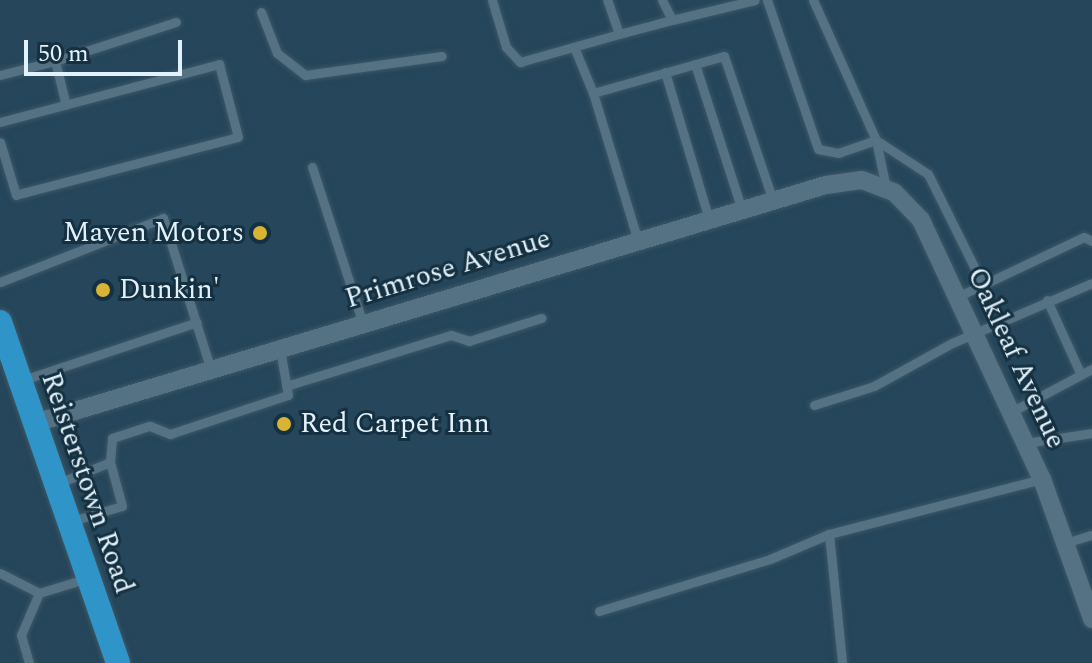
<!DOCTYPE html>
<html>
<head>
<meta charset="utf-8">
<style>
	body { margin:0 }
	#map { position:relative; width:1092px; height:663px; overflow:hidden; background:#1f3a4b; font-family:Spectral,serif }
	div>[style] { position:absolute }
	.built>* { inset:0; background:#25465b; transform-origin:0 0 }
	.roads { filter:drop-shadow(0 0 2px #3e5765) drop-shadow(0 0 2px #3e5765) }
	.service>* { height:9px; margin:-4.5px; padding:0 4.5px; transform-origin:4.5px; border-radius:4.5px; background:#557184 }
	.minor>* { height:18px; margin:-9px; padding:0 9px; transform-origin:9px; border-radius:9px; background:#557184 }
	.primary>* { height:24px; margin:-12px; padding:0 12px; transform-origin:12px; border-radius:12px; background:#2f95c8 }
	.dots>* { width:22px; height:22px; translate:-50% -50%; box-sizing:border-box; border:4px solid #153040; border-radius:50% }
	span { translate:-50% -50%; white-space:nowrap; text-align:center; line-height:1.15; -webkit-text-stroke:6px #153040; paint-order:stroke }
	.poi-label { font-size:28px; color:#e2f2fd }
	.right { translate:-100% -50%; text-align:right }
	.left { translate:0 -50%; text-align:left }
	.street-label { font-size:28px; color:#e2f2fd }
	.scale { position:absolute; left:24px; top:40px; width:158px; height:36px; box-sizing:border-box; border:4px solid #e2f2fd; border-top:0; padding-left:10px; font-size:24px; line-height:28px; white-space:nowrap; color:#e2f2fd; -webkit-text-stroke:6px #153040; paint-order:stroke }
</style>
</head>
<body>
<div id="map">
	<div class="built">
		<div style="left:0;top:0;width:1092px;height:663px"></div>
	</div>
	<div class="roads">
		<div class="service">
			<div style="left:492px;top:0;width:49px;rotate:73.4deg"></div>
			<div style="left:506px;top:47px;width:21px;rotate:47deg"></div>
			<div style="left:520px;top:62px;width:103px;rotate:-15.8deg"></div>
			<div style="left:619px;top:34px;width:36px;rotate:-109deg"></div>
			<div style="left:662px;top:0;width:22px;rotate:63deg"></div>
			<div style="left:672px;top:20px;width:85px;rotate:-13.5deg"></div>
			<div style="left:767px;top:0;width:157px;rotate:71.1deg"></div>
			<div style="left:818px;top:149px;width:20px;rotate:11deg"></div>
			<div style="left:838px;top:153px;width:40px;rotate:-18.9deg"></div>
			<div style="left:876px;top:140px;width:154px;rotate:-114.2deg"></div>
			<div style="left:261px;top:12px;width:44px;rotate:68.7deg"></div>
			<div style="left:277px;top:53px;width:36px;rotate:38deg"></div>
			<div style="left:305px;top:75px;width:138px;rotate:-7.9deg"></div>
			<div style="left:619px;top:34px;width:55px;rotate:-14.8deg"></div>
			<div style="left:574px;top:47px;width:50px;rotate:67.6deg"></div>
			<div style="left:55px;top:61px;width:127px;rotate:-17.9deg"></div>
			<div style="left:695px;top:64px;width:153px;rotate:72.2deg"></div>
			<div style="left:665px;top:72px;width:154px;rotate:73.4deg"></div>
			<div style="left:0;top:75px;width:57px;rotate:-14.3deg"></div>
			<div style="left:55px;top:61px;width:45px;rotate:76deg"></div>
			<div style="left:0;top:122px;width:227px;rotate:-14.8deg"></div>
			<div style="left:219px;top:64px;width:75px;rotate:75.4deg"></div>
			<div style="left:238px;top:137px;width:229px;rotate:165.4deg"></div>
			<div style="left:16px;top:195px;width:55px;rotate:-106.8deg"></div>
			<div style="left:876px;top:140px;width:62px;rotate:33.2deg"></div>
			<div style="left:928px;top:174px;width:124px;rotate:63.6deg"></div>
			<div style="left:876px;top:140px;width:49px;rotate:78.2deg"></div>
			<div style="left:312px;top:167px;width:165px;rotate:72deg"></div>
			<div style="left:638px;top:241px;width:155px;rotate:-106.9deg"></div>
			<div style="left:593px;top:93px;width:136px;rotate:-15.8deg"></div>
			<div style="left:724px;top:56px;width:153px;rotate:71.3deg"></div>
			<div style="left:0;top:282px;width:175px;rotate:-21.4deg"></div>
			<div style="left:163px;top:218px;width:159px;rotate:72.5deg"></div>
			<div style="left:957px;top:297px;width:140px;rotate:-25.3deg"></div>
			<div style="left:1084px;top:237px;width:9px;rotate:27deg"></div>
			<div style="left:1047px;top:300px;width:82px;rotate:65.6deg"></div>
			<div style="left:23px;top:380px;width:183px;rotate:-18.4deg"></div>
			<div style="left:286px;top:386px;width:173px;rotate:-17.2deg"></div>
			<div style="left:451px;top:335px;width:19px;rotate:18deg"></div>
			<div style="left:469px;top:341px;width:76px;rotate:-17.7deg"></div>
			<div style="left:814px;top:405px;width:63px;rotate:-17.6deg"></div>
			<div style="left:874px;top:386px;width:89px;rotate:-28.9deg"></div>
			<div style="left:952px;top:343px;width:152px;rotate:-23.2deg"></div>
			<div style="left:1011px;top:412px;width:92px;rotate:-28deg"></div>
			<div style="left:1025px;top:443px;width:68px;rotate:-8.5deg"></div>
			<div style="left:59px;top:483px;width:55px;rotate:-22.4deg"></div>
			<div style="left:110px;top:462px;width:24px;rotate:-85deg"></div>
			<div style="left:112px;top:438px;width:40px;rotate:-18deg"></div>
			<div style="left:150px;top:426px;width:22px;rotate:22deg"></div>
			<div style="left:170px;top:434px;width:124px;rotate:-18.3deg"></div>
			<div style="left:288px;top:395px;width:47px;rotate:-99.9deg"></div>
			<div style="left:72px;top:521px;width:52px;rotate:-16.7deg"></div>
			<div style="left:122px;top:506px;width:46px;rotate:-105.3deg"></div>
			<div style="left:829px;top:534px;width:130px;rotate:84.2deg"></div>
			<div style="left:1065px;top:543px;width:28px;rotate:-17deg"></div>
			<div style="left:0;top:573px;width:44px;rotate:27.1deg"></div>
			<div style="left:39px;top:593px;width:48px;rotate:-16.9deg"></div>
			<div style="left:599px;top:611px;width:179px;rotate:-16.9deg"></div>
			<div style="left:770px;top:559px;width:64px;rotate:-23deg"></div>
			<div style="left:829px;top:534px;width:220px;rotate:-14.5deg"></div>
			<div style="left:29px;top:663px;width:29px;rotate:-106deg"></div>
			<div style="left:21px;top:635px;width:46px;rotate:-66.8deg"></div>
		</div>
		<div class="minor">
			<div style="left:35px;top:423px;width:826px;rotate:-16.75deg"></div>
			<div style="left:826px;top:185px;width:36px;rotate:-8deg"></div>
			<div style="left:862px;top:180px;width:34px;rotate:21deg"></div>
			<div style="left:894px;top:192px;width:39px;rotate:46deg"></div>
			<div style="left:921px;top:220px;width:286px;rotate:65deg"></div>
			<div style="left:1042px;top:479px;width:149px;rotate:70.3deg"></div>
		</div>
		<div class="primary">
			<div style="left:0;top:322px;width:361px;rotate:70.9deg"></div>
		</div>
	</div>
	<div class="dots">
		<div style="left:260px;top:233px;background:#d7b434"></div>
		<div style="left:103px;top:290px;background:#d7b434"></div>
		<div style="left:284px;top:424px;background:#d7b434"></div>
	</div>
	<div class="poi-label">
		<span class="right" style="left:244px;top:233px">Maven Motors</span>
		<span class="left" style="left:119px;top:290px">Dunkin'</span>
		<span class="left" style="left:300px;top:424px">Red Carpet Inn</span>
	</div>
	<div class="street-label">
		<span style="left:448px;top:269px;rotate:-17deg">Primrose Avenue</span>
		<span style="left:1016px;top:358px;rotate:65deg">Oakleaf Avenue</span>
		<span style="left:87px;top:483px;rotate:71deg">Reisterstown Road</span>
	</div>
	<div class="scale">50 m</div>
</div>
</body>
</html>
